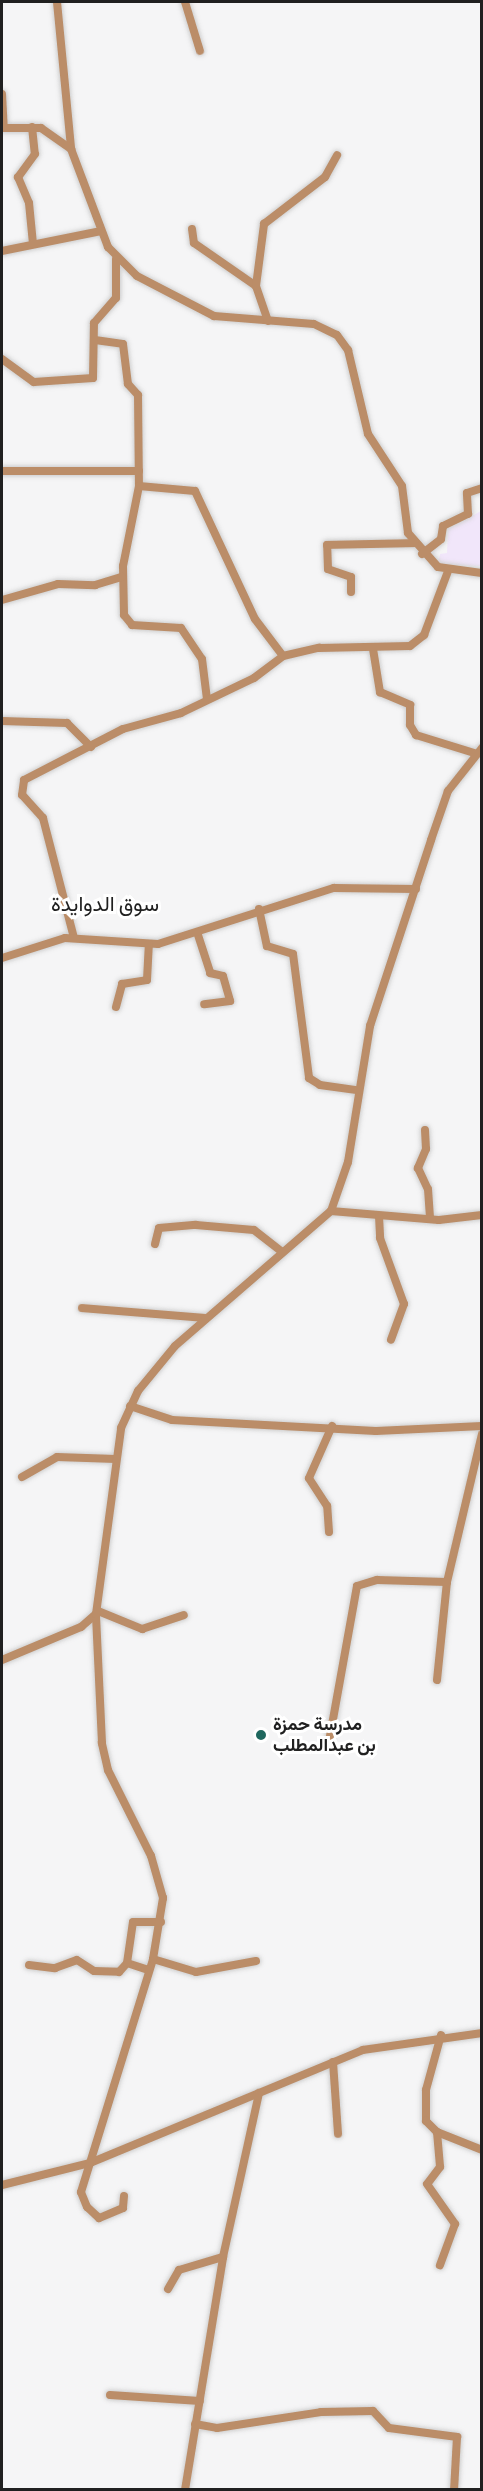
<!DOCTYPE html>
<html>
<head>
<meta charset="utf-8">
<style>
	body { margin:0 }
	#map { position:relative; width:483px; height:2491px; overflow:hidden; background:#f5f5f6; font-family:"Crimson Pro",Vazirmatn,serif }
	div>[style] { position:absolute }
	.education>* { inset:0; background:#f1e6fa }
	.roads { filter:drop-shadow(0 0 2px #cfcfcf) drop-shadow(0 0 2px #cfcfcf) }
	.minor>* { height:8px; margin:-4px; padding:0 4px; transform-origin:4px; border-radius:4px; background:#bb8d68 }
	.dots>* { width:16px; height:16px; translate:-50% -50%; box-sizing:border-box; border:3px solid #fff; border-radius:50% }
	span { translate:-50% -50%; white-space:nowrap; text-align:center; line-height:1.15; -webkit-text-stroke:6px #fff; paint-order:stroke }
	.poi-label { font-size:18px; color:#202020; font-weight:700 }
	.left { translate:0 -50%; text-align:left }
	.quarter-label { font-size:21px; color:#202020 }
	.frame { position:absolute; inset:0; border:3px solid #202020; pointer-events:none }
</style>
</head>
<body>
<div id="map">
	<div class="education">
		<div style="clip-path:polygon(481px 511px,481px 566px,438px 564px,440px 554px,447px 553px,448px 529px)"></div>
	</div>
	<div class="roads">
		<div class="minor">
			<div style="left:57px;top:2px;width:147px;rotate:84.5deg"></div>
			<div style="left:185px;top:2px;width:51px;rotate:73deg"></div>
			<div style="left:2px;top:94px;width:34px;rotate:87deg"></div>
			<div style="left:32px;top:127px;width:27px;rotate:84deg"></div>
			<div style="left:35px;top:154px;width:29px;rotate:126deg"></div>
			<div style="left:18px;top:177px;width:28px;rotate:67deg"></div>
			<div style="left:29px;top:203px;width:41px;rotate:84.4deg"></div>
			<div style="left:2px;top:128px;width:39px"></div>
			<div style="left:41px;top:128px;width:37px;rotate:35deg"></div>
			<div style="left:71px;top:149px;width:105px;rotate:69.3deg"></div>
			<div style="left:108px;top:247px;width:41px;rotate:45deg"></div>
			<div style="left:137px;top:276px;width:87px;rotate:27.5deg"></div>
			<div style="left:214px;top:316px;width:100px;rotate:4.6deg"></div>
			<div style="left:314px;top:324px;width:25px;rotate:26deg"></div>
			<div style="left:337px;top:335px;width:19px;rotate:54deg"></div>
			<div style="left:348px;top:350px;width:86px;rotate:76.6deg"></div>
			<div style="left:368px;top:434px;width:62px;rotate:56.8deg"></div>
			<div style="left:402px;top:486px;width:47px;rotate:82.7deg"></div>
			<div style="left:408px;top:533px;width:45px;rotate:48.6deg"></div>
			<div style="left:438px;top:567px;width:44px;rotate:7.8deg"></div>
			<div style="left:192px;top:229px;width:14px;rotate:82deg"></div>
			<div style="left:194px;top:243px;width:75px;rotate:34.7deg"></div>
			<div style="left:2px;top:251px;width:101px;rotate:-11.4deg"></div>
			<div style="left:268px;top:321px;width:37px;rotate:-109deg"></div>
			<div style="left:256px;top:286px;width:63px;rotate:-82.6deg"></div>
			<div style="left:264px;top:224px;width:77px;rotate:-37.6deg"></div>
			<div style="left:325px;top:177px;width:25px;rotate:-61deg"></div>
			<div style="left:95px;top:340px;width:28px;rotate:8deg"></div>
			<div style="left:123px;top:344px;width:40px;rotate:82.9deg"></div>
			<div style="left:128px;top:384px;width:15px;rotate:48deg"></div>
			<div style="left:138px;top:395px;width:91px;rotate:89.4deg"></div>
			<div style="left:139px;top:486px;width:82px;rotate:101.3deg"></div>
			<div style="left:123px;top:566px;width:49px;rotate:88.8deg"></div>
			<div style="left:124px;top:615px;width:13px;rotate:51deg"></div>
			<div style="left:132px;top:625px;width:49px;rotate:3.5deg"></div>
			<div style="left:181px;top:628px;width:37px;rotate:56deg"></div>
			<div style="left:202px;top:659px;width:40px;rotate:82.9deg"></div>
			<div style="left:2px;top:359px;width:39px;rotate:36deg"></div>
			<div style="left:34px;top:382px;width:59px;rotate:-3.9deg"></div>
			<div style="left:93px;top:378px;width:55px;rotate:-89deg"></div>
			<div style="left:94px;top:323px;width:33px;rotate:-49deg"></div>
			<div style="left:116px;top:298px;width:39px;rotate:-90deg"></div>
			<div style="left:2px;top:471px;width:137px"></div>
			<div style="left:139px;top:486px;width:56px;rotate:5.1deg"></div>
			<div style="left:195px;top:491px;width:141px;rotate:64.9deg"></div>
			<div style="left:255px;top:619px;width:46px;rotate:52.9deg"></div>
			<div style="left:422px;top:554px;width:24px;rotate:-38deg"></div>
			<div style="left:441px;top:539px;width:13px;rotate:-81deg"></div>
			<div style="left:443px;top:526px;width:28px;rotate:-26deg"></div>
			<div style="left:468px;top:514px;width:21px;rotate:-93deg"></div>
			<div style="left:467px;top:493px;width:16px;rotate:-18deg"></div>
			<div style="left:351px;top:592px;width:15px;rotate:-90deg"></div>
			<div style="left:351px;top:577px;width:24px;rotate:-161deg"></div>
			<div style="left:328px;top:569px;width:24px;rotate:-92deg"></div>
			<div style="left:327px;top:545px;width:88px;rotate:-1.3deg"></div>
			<div style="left:2px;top:600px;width:58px;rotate:-15.9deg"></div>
			<div style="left:58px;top:584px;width:37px;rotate:2deg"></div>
			<div style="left:95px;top:585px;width:28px;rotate:-17deg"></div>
			<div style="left:373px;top:649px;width:44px;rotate:80.8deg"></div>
			<div style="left:380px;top:692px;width:33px;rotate:23deg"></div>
			<div style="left:410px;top:705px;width:20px;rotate:90deg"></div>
			<div style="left:410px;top:725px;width:12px;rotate:59deg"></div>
			<div style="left:416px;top:735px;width:61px;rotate:17.2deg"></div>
			<div style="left:2px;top:721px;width:65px;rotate:1.8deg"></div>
			<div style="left:67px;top:723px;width:34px;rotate:45deg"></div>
			<div style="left:259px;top:909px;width:38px;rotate:78deg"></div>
			<div style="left:267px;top:946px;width:27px;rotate:17deg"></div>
			<div style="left:293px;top:954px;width:125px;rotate:82.6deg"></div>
			<div style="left:309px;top:1078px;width:13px;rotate:32deg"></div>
			<div style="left:320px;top:1085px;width:37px;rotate:8deg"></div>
			<div style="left:198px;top:935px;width:40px;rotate:72deg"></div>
			<div style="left:210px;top:973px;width:13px;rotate:13deg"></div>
			<div style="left:223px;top:976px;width:26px;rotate:74deg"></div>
			<div style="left:230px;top:1001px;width:26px;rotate:173deg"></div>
			<div style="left:74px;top:938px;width:124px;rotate:-104.5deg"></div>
			<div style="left:43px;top:818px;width:31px;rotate:-132deg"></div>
			<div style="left:22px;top:795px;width:15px;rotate:-82deg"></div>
			<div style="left:24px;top:780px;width:111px;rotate:-27.3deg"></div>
			<div style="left:123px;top:729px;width:60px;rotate:-15.4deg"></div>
			<div style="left:181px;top:713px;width:81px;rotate:-25.6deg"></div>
			<div style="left:254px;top:678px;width:36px;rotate:-37deg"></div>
			<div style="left:283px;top:656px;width:37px;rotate:-13deg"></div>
			<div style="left:319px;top:648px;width:91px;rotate:-1.3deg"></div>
			<div style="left:410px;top:646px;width:18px;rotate:-38deg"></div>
			<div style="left:424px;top:635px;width:68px;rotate:-69.4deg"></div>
			<div style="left:2px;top:958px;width:66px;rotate:-17.6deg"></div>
			<div style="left:65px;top:938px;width:93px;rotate:3.7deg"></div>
			<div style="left:158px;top:944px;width:185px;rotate:-17.7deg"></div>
			<div style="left:334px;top:888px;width:82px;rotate:0.7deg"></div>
			<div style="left:116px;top:1007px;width:24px;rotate:-75deg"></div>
			<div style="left:122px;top:984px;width:25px;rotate:-9deg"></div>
			<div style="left:147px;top:980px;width:36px;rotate:-87deg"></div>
			<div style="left:425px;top:1130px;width:19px;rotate:87deg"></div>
			<div style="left:426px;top:1149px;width:21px;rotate:113deg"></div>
			<div style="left:418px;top:1168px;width:23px;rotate:65deg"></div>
			<div style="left:428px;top:1189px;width:30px;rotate:86deg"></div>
			<div style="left:331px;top:1211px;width:108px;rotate:4.8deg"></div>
			<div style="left:439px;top:1220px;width:43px;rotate:-6.6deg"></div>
			<div style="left:379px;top:1216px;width:22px;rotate:87deg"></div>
			<div style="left:380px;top:1238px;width:70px;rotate:70deg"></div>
			<div style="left:404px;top:1304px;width:38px;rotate:110deg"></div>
			<div style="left:155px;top:1244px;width:16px;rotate:-76deg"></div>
			<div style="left:159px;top:1228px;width:37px;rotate:-5deg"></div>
			<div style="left:196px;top:1225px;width:58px;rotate:4.9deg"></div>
			<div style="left:254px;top:1230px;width:36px;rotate:38deg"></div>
			<div style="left:82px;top:1308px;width:123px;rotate:4.6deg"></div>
			<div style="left:130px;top:1406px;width:44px;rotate:18.4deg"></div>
			<div style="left:172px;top:1420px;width:204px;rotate:3.1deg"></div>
			<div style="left:376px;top:1431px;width:106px;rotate:-2.7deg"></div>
			<div style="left:22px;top:1477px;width:40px;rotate:-29.7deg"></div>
			<div style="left:57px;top:1457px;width:59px;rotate:1.9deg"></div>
			<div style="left:329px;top:1532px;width:26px;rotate:-94deg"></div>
			<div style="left:327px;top:1506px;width:33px;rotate:-123deg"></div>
			<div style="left:309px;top:1478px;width:57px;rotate:-66.1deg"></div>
			<div style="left:98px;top:1611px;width:48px;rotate:22.2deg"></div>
			<div style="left:142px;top:1629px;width:44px;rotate:-18.4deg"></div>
			<div style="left:2px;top:1660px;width:86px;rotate:-22.7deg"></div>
			<div style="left:81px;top:1627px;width:20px;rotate:-41deg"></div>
			<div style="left:437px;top:1680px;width:99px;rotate:-84.2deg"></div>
			<div style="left:330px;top:1736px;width:152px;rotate:-79.8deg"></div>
			<div style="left:357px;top:1586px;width:21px;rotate:-17deg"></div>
			<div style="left:377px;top:1580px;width:70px;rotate:1.6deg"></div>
			<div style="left:447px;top:1582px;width:152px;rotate:-76.7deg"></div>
			<div style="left:153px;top:1959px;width:45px;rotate:16.8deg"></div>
			<div style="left:196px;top:1972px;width:61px;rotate:-10.4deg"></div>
			<div style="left:127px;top:1963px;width:23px;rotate:18deg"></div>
			<div style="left:29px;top:1965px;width:26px;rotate:7deg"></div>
			<div style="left:55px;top:1968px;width:23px;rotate:-20deg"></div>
			<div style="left:77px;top:1960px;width:20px;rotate:33deg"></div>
			<div style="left:94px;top:1971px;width:25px;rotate:2deg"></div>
			<div style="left:119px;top:1972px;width:12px;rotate:-48deg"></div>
			<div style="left:127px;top:1963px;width:41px;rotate:-81.7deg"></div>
			<div style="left:133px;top:1922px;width:28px"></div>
			<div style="left:441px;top:2035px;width:57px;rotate:105.3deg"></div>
			<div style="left:426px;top:2090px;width:31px;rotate:90deg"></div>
			<div style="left:426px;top:2121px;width:16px;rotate:45deg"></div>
			<div style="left:437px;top:2132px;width:48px;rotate:21.8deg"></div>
			<div style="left:333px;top:2062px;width:72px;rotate:86deg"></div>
			<div style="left:437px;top:2132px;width:35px;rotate:85deg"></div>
			<div style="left:440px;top:2167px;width:21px;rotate:127deg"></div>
			<div style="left:427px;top:2184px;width:49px;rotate:55deg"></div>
			<div style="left:455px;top:2224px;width:44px;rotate:110.1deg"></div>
			<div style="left:2px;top:2185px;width:91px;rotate:-14deg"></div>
			<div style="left:90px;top:2163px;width:295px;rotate:-22.5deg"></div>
			<div style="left:363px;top:2050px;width:120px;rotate:-8.1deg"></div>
			<div style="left:124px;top:2196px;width:12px;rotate:95deg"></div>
			<div style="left:123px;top:2208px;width:26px;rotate:157deg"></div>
			<div style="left:99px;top:2218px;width:16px;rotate:-137deg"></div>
			<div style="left:87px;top:2207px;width:16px;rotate:-112deg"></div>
			<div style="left:81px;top:2192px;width:244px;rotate:-72.8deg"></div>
			<div style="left:153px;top:1959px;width:62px;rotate:-80.7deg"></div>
			<div style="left:163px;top:1898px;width:44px;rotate:-105.9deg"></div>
			<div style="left:151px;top:1856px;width:96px;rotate:-116.6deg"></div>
			<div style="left:108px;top:1770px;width:28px;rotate:-103deg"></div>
			<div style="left:102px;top:1743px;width:129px;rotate:-92.7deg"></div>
			<div style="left:96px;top:1614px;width:188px;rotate:-82.3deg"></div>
			<div style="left:121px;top:1428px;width:41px;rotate:-65.3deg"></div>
			<div style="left:138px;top:1391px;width:58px;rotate:-50.6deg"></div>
			<div style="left:175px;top:1346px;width:206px;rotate:-40.9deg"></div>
			<div style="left:331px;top:1211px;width:52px;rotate:-70.9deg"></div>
			<div style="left:348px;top:1162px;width:138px;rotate:-80.8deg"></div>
			<div style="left:370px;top:1026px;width:196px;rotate:-71.8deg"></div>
			<div style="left:431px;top:840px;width:52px;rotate:-70.9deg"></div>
			<div style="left:448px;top:791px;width:55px;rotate:-51.7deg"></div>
			<div style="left:168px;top:2289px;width:22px;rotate:-60deg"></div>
			<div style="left:179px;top:2270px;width:46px;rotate:-16.5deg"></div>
			<div style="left:110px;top:2395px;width:90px;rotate:3.8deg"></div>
			<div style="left:195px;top:2424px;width:22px;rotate:10deg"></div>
			<div style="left:217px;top:2428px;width:105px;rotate:-8.7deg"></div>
			<div style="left:321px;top:2412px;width:52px;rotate:-1.1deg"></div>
			<div style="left:373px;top:2411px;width:23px;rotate:47deg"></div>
			<div style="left:389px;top:2428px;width:69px;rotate:7.5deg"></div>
			<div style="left:457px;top:2437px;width:53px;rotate:93.2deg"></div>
			<div style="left:185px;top:2490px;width:236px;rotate:-80.7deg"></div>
			<div style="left:223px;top:2257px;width:168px;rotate:-77.6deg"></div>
		</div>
	</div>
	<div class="dots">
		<div style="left:261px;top:1735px;background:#1f675e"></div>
	</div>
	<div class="poi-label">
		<span class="left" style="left:273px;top:1735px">مدرسة حمزة<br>بن عبدالمطلب</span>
	</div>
	<div class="quarter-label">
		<span style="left:105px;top:904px">سوق الدوايدة</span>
	</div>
	<div class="frame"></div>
</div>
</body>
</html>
